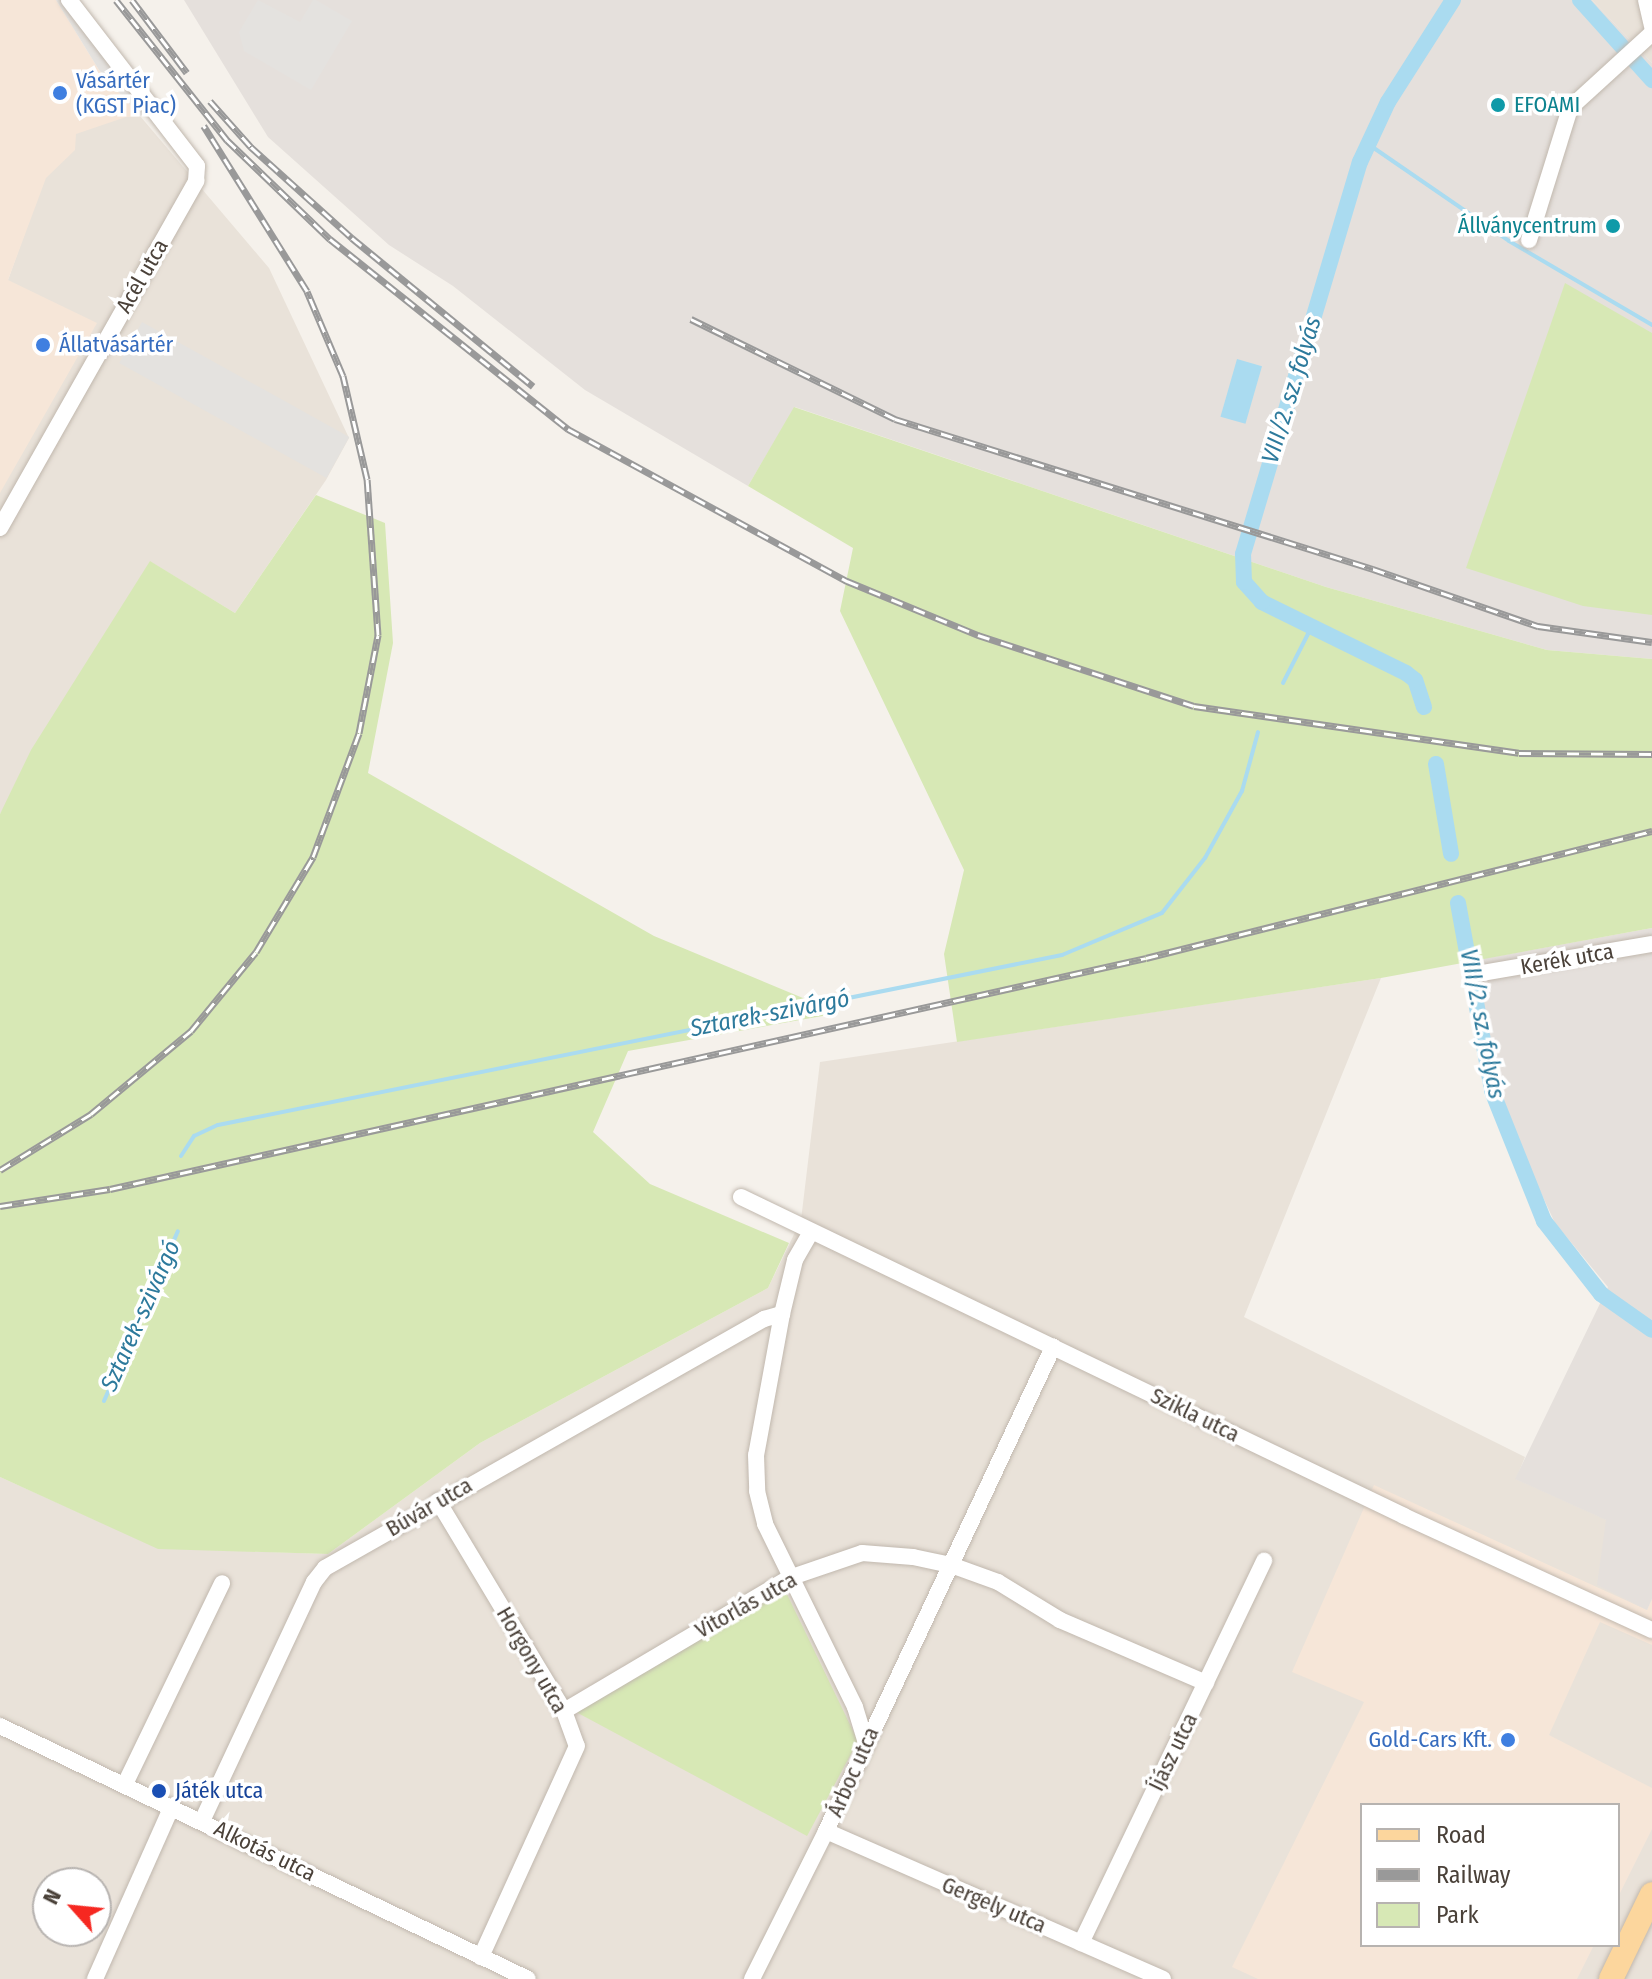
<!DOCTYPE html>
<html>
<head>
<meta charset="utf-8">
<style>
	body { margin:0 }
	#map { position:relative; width:1652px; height:1979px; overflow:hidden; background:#f5f1eb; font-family:"Fira Sans Condensed",sans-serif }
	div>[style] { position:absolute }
	.residential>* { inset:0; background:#e9e2d9 }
	.commercial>* { inset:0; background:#f6e6d8 }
	.industrial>* { inset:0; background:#e5e0dc }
	.green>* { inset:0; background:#d7e8b5 }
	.parking>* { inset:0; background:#e4e2df; transform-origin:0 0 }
	.water>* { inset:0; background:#aadbf0; transform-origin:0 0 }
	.stream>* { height:4px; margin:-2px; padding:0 2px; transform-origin:2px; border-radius:2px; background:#aadbf0 }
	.canal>* { height:16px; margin:-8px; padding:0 8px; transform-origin:8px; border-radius:8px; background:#aadbf0 }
	.roads { filter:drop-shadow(0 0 2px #c1b8ae) drop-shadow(0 0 2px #c1b8ae) }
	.minor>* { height:16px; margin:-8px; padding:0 8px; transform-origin:8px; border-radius:8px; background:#fff }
	.primary>* { height:24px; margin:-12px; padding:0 12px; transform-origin:12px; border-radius:12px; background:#fcd69d }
	.rail>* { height:7px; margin-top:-3.5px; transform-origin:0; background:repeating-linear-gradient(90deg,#fff 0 12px,#999 0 24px); box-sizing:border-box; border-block:2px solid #999 }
	.dots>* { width:22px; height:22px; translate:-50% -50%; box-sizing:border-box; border:4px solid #fff; border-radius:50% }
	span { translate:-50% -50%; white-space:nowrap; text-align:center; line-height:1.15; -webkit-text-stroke:7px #fff; paint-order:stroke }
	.shop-label { font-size:22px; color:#366cbe }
	.left { translate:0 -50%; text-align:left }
	.right { translate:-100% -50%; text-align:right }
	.culture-label { font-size:22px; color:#0d838f }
	.street-label { font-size:22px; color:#4a4139 }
	.transit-label { font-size:22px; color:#164399 }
	.water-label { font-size:24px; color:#2d7a9c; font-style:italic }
	.legend { position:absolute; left:1360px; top:1803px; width:260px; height:144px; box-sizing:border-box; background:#fff; border:2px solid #b7b3b0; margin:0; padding:10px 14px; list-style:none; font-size:24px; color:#4a4139 }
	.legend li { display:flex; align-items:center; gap:16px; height:40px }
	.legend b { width:40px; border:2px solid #b7b3b0 }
	.north { position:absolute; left:32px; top:1867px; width:80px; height:80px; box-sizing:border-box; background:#fff; border:2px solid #b7b3b0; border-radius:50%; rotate:297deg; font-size:22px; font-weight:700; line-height:32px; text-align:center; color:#4a4139 }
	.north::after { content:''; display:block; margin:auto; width:28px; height:36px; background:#f62821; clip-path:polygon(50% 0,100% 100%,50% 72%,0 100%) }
</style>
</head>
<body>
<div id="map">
	<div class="residential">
		<div style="clip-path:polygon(1592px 0,1652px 0,1652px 63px)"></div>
		<div style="clip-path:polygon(140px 116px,269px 268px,349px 438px,326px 480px,235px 613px,151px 562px,0 814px,0 493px,8px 280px,65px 120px)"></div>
		<div style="clip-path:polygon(evenodd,1381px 978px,1244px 1317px,1525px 1457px,1516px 1479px,1607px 1520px,1647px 1610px,1652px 1599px,1652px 1979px,0 1979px,0 1477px,158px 1548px,328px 1554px,480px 1443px,768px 1288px,801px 1220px,820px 1062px,1381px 978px,1362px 1805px,1618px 1805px,1618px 1945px,1362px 1945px,1362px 1805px,1381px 978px,48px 1883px,96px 1883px,96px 1931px,48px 1931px,48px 1883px)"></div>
	</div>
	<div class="commercial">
		<div style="clip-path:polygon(0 0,56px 0,99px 70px,140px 116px,126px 117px,76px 134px,75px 150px,46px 178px,8px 280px,97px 323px,0 493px)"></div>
		<div style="clip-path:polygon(1374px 1485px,1647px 1610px,1652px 1599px,1652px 1645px,1600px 1622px,1549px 1735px,1652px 1788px,1652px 1829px,1618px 1897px,1618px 1805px,1362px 1805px,1362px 1945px,1594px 1945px,1577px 1979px,1258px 1979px,1232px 1967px,1364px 1702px,1292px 1672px)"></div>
	</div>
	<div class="industrial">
		<div style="clip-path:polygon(184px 0,1592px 0,1652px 63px,1652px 659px,1547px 650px,1326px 587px,795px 407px,748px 486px,585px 390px,453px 286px,389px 245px,268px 137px)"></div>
		<div style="clip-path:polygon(1652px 928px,1652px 1599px,1647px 1610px,1597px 1585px,1606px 1520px,1515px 1479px,1608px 1287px,1555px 1223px,1492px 1088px,1476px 960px)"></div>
	</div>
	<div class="green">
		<div style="clip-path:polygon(1565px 283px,1652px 333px,1652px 615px,1583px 606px,1466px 568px)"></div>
		<div style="clip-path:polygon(794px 407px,1326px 587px,1547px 650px,1652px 659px,1652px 928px,1381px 978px,957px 1042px,944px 954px,964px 870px,840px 611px,853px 548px,748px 486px)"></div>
		<div style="clip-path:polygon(316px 495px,385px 523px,393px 643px,368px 773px,654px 936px,839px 1013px,628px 1051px,593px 1132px,650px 1184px,789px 1243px,768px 1288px,480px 1443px,328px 1554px,158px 1549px,0 1477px,0 814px,31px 750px,150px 561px,235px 613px)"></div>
		<div style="clip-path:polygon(784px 1588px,858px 1741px,807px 1836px,576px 1712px)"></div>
	</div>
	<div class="parking">
		<div style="clip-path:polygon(56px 0,69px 0,152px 109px,140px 116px,99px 70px)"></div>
		<div style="clip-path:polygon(258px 0,300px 22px,313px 0,316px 0,352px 21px,311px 90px,244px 51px,239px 32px)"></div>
		<div style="left:142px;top:322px;width:237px;height:47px;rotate:29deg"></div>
	</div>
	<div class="water">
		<div style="left:1237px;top:359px;width:26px;height:60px;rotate:16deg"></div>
	</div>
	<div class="stream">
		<div style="left:1368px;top:144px;width:171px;rotate:34.5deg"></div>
		<div style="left:1509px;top:241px;width:166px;rotate:30.4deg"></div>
		<div style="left:1283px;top:683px;width:64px;rotate:-63deg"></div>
		<div style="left:181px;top:1156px;width:24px;rotate:-57deg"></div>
		<div style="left:194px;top:1136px;width:26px;rotate:-25deg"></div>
		<div style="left:218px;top:1125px;width:861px;rotate:-11.39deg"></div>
		<div style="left:1062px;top:955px;width:108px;rotate:-22.8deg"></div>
		<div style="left:1162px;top:913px;width:70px;rotate:-52deg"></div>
		<div style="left:1205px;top:858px;width:77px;rotate:-61.1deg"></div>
		<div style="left:1242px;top:791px;width:61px;rotate:-74.8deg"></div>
		<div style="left:104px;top:1401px;width:185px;rotate:-66.5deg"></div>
	</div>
	<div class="canal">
		<div style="left:1580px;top:0;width:108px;rotate:48deg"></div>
		<div style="left:1424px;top:707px;width:28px;rotate:-108deg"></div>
		<div style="left:1415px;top:680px;width:11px;rotate:-142deg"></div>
		<div style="left:1406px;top:673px;width:161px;rotate:-153.8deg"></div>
		<div style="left:1262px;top:602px;width:27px;rotate:-132deg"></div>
		<div style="left:1244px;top:582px;width:28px;rotate:-92deg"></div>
		<div style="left:1243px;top:554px;width:409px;rotate:-73.4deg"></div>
		<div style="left:1360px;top:162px;width:66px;rotate:-65deg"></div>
		<div style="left:1388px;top:102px;width:121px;rotate:-57.5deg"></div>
		<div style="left:1436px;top:764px;width:91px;rotate:80.5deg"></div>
		<div style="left:1458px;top:903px;width:191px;rotate:79.7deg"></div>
		<div style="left:1492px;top:1091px;width:140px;rotate:68.2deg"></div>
		<div style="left:1544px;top:1221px;width:93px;rotate:52deg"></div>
		<div style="left:1601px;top:1294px;width:62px;rotate:35.2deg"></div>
	</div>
	<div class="roads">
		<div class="minor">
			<div style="left:1646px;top:0;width:28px;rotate:77deg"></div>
			<div style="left:1529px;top:240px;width:138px;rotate:-72.7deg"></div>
			<div style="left:1570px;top:108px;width:111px;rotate:-42.4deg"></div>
			<div style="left:0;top:528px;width:399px;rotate:-60.5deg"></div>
			<div style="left:196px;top:181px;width:15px;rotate:-86deg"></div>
			<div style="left:197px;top:166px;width:210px;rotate:-127.6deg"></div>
			<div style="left:1482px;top:973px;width:172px;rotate:-9.7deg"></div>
			<div style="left:741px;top:1197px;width:736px;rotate:25.69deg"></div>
			<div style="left:1404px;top:1516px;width:273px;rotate:24.7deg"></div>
			<div style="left:811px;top:1232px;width:32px;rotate:120deg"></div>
			<div style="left:795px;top:1260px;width:56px;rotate:103.5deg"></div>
			<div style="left:782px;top:1314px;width:143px;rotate:100.4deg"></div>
			<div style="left:756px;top:1455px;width:36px;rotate:88deg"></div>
			<div style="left:757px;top:1491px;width:34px;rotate:76deg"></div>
			<div style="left:765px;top:1524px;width:204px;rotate:63.8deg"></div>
			<div style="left:855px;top:1707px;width:37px;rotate:73deg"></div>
			<div style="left:438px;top:1501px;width:245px;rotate:59deg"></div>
			<div style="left:564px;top:1711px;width:37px;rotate:70deg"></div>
			<div style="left:577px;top:1746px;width:232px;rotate:114.5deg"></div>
			<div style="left:564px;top:1711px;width:261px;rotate:-30.6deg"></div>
			<div style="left:789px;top:1578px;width:77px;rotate:-18.9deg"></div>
			<div style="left:862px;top:1553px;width:51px;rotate:4.5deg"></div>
			<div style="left:913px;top:1557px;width:39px;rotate:12deg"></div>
			<div style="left:951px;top:1565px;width:50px;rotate:19.9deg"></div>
			<div style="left:998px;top:1582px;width:73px;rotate:31.5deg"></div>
			<div style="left:1060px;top:1620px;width:159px;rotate:23.3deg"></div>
			<div style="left:0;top:1726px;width:585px;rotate:25.6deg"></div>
			<div style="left:125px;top:1784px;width:223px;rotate:-64.2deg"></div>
			<div style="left:202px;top:1821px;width:264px;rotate:-64.9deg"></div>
			<div style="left:314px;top:1582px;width:18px;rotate:-52deg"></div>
			<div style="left:325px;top:1568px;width:505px;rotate:-29.56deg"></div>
			<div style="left:764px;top:1319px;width:19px;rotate:-16deg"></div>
			<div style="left:826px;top:1831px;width:368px;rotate:23.7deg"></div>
			<div style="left:1081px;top:1943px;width:424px;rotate:-64.4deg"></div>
			<div style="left:95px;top:1979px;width:189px;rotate:-66deg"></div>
			<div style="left:752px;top:1979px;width:165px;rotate:-63.4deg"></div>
			<div style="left:826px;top:1831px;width:535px;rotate:-64.87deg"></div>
		</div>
		<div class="primary">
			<div style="left:1611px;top:1979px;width:94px;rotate:-64.2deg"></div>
		</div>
	</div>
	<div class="rail">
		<div style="left:116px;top:0;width:179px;rotate:51.6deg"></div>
		<div style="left:227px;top:140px;width:143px;rotate:43.9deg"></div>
		<div style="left:330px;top:239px;width:305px;rotate:38.6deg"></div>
		<div style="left:568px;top:429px;width:318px;rotate:28.6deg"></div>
		<div style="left:847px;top:581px;width:142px;rotate:22.4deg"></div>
		<div style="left:978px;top:635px;width:227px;rotate:18.2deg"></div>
		<div style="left:1194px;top:706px;width:328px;rotate:8.2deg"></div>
		<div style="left:1519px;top:753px;width:133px;rotate:0.4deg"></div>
		<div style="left:132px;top:0;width:91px;rotate:53deg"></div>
		<div style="left:210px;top:101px;width:62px;rotate:48.3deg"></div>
		<div style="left:251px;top:147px;width:136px;rotate:42deg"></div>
		<div style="left:352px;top:238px;width:234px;rotate:39.3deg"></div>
		<div style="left:691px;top:319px;width:227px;rotate:26.1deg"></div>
		<div style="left:895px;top:419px;width:501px;rotate:17.42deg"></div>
		<div style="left:1373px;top:569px;width:175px;rotate:19.1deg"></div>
		<div style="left:1538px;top:626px;width:115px;rotate:8deg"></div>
		<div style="left:0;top:1170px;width:107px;rotate:-31.6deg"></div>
		<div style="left:91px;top:1114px;width:130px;rotate:-39.7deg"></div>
		<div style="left:191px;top:1031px;width:102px;rotate:-50.6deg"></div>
		<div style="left:256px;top:952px;width:111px;rotate:-59deg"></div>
		<div style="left:313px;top:857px;width:132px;rotate:-69.6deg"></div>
		<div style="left:359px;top:733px;width:100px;rotate:-79deg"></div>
		<div style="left:378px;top:635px;width:156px;rotate:-94deg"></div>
		<div style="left:367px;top:479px;width:106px;rotate:-103.1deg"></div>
		<div style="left:343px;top:376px;width:92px;rotate:-113deg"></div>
		<div style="left:307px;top:291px;width:195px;rotate:-122deg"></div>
		<div style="left:0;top:1206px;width:111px;rotate:-8.8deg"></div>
		<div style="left:110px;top:1189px;width:1061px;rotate:-12.57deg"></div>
		<div style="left:1146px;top:958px;width:522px;rotate:-14.09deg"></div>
	</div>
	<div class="dots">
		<div style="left:60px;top:93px;background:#3f7fe0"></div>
		<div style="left:1498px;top:105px;background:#0f9aa8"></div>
		<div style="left:1613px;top:226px;background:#0f9aa8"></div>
		<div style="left:43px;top:345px;background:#3f7fe0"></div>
		<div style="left:1508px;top:1740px;background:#3f7fe0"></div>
		<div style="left:159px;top:1791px;background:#1a4fb4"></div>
	</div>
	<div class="shop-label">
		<span class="left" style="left:76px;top:93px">Vásártér<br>(KGST Piac)</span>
		<span class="left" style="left:59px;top:345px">Állatvásártér</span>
		<span class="right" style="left:1492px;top:1740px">Gold-Cars Kft.</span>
	</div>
	<div class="culture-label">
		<span class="left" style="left:1514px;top:105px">EFOAMI</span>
		<span class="right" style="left:1597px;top:226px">Állványcentrum</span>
	</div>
	<div class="street-label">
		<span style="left:142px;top:276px;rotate:-60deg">Acél utca</span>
		<span style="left:1567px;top:959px;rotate:-10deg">Kerék utca</span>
		<span style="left:1195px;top:1415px;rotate:26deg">Szikla utca</span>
		<span style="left:429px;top:1507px;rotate:-30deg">Búvár utca</span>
		<span style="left:746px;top:1605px;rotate:-29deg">Vitorlás utca</span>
		<span style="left:532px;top:1660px;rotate:60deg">Horgony utca</span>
		<span style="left:1173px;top:1752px;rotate:-64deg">Íjász utca</span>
		<span style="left:853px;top:1772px;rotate:-66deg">Árboc utca</span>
		<span style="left:265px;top:1851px;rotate:26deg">Alkotás utca</span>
		<span style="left:994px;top:1905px;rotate:23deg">Gergely utca</span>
	</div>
	<div class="transit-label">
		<span class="left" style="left:175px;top:1791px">Játék utca</span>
	</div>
	<div class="water-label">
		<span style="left:1292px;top:390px;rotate:-73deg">VIII/2. sz. folyás</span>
		<span style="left:770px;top:1014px;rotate:-11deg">Sztarek-szivárgó</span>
		<span style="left:1482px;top:1024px;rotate:79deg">VIII/2. sz. folyás</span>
		<span style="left:141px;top:1316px;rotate:-66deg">Sztarek-szivárgó</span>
	</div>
	<ul class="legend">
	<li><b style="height:10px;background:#fcd69d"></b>Road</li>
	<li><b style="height:10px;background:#999"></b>Railway</li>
	<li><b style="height:22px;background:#d7e8b5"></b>Park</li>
	</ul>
	<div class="north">N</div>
</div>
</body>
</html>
